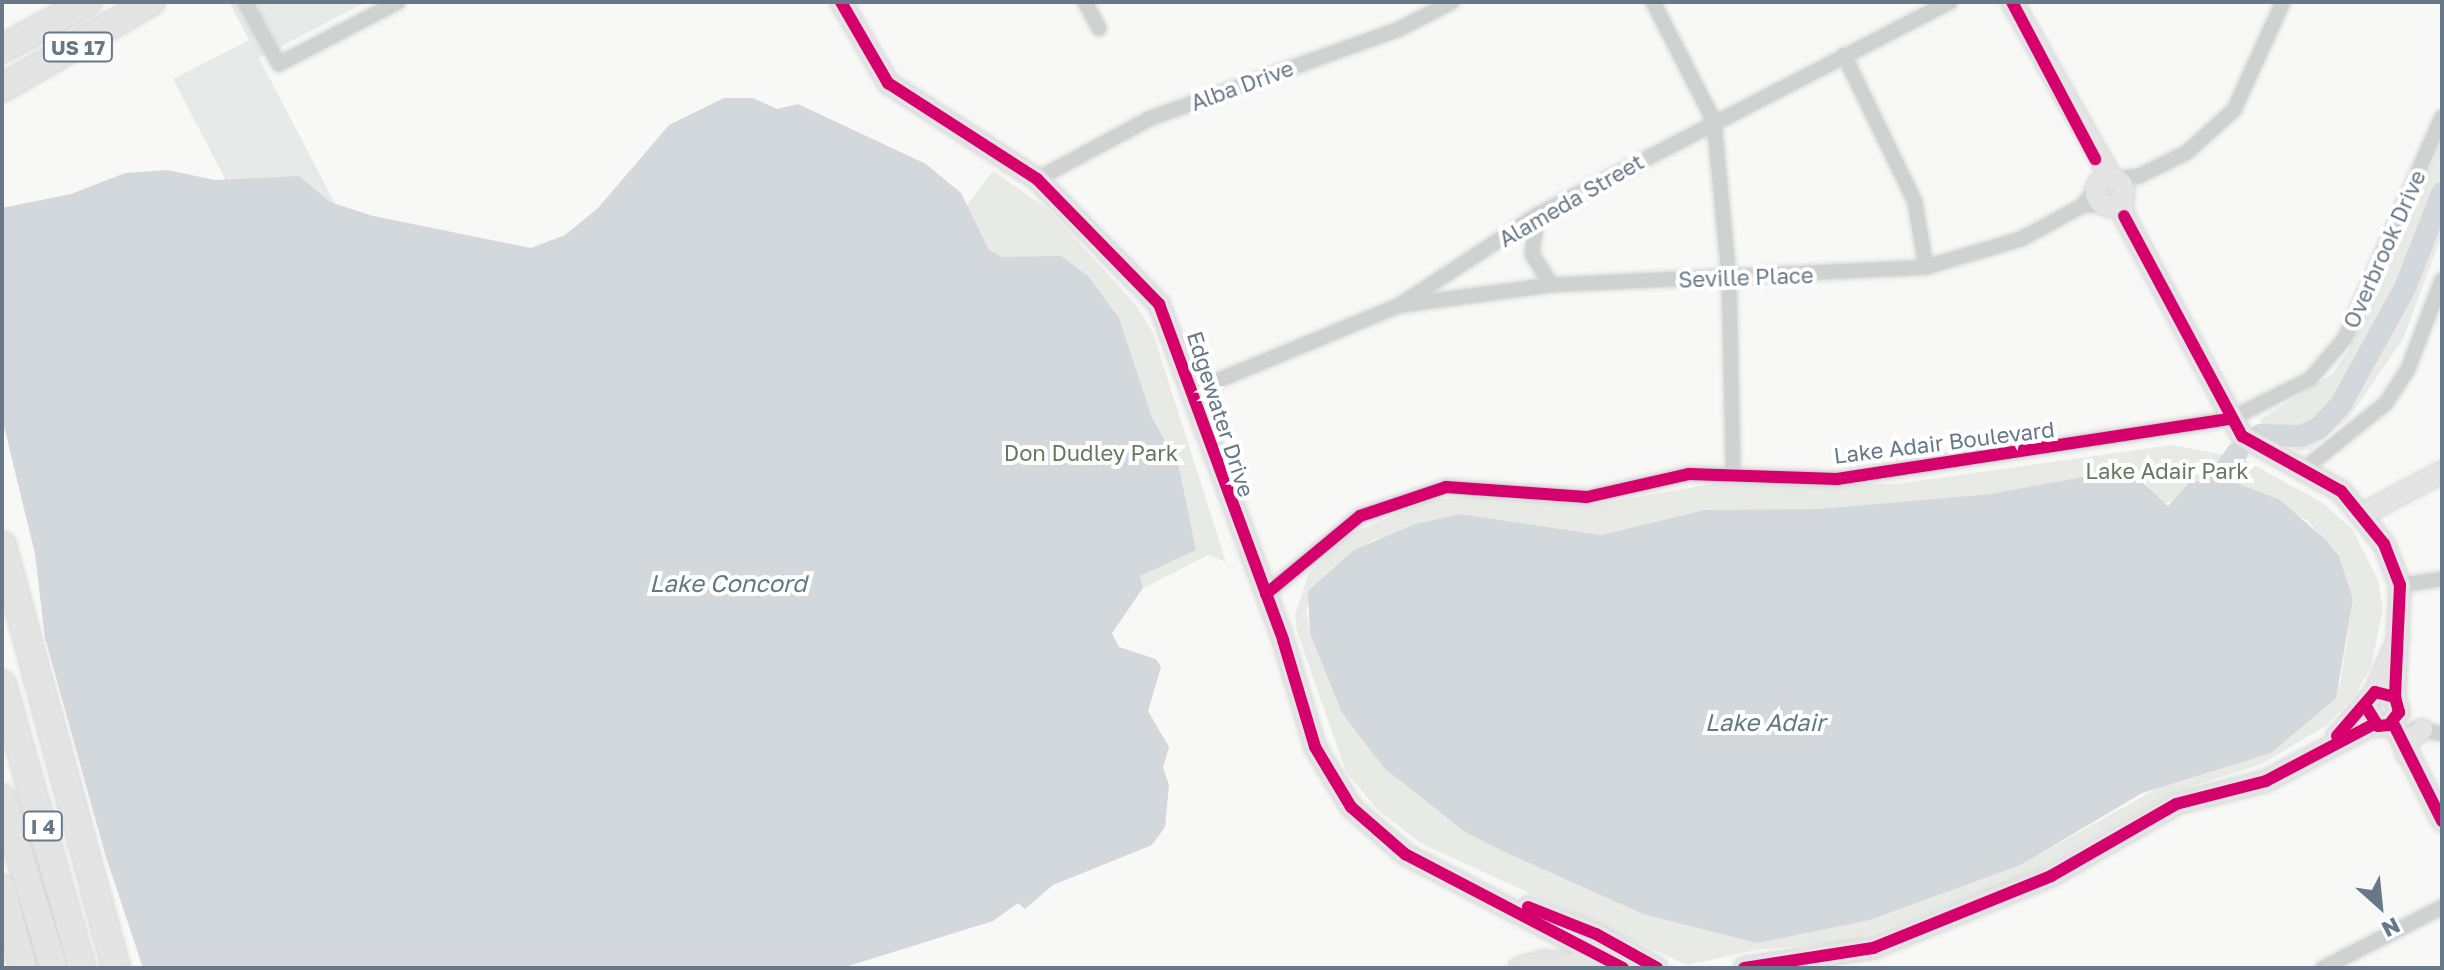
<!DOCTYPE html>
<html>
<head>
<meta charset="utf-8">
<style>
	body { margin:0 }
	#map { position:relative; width:2444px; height:970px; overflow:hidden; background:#f8f8f7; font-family:"Golos Text",sans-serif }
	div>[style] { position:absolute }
	.built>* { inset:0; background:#e8eaea }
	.green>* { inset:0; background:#e8ebe5 }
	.water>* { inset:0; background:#d2d8dc }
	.pier>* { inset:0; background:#f8f8f7 }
	.river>* { height:22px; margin:-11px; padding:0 11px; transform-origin:11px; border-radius:11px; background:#d2d8dc }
	.roads { filter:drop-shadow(0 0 2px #d5d6d7) drop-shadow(0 0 2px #d5d6d7) }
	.street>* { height:14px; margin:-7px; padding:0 7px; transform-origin:7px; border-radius:7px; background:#d0d2d2 }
	.secondary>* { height:20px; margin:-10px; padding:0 10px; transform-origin:10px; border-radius:10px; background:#e3e4e3 }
	.secondary>.ring { margin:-10px; padding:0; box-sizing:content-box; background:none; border:20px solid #e3e4e3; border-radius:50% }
	.highway>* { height:26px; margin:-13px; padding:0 13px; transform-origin:13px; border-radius:13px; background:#e3e4e3 }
	.cycleway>* { height:12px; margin:-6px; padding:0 6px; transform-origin:6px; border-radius:6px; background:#d6006c }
	span { translate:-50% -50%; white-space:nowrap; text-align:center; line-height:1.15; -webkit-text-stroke:8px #fff; paint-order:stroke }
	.shield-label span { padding:2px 6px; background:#fff; border:2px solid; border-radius:6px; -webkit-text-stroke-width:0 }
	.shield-label { font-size:20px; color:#677889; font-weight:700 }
	.street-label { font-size:22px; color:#677889 }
	.park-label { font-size:22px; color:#667a62 }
	.water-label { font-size:24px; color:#637983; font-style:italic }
	.frame { position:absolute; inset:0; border:4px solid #677889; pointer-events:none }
	.north { position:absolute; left:2340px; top:866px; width:80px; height:80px; -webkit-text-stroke:6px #fff; paint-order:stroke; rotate:153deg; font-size:22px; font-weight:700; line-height:32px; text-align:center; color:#677889 }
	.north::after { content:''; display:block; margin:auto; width:28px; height:36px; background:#677889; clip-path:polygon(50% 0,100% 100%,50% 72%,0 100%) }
</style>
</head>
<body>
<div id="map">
	<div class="built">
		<div style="clip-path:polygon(229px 2px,366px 2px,259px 58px,355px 242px,258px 242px,173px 79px,249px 40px)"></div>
	</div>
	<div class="green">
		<div style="clip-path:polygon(2442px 140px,2442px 235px,2403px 339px,2348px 419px,2311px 449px,2298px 451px,2264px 436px,2260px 420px,2332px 374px,2347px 353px)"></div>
		<div style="clip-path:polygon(993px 171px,1048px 209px,1137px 306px,1153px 333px,1226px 562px,1208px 555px,1068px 627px,954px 222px)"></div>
		<div style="clip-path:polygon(evenodd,2172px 445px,2241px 458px,2323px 503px,2352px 529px,2378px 580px,2383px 609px,2371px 667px,2354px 696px,2327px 725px,2262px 764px,2171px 793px,2028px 874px,1851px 942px,1755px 950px,1687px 965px,1420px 843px,1376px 808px,1346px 772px,1297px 632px,1295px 615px,1309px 573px,1346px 536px,1429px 500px,1472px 496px,1591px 505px,1724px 482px,1896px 484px,2172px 445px,2119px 470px,2145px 483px,2161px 506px,2221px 477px,2307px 520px,2339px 556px,2353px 599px,2340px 685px,2021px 865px,1870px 920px,1814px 928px,1693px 924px,1643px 914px,1500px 850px,1465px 832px,1384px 768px,1342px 713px,1310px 634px,1306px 608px,1371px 541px,1461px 514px,1601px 535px,1704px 510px,1818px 509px,1990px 494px,2119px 470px)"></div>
	</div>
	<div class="water">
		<div style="clip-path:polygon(724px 98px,753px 98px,777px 109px,798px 104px,926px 164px,961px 193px,989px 250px,1002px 257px,1061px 256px,1088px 276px,1119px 318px,1152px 418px,1178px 463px,1196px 550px,1140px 576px,1143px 588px,1112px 633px,1119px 647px,1156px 659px,1161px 667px,1148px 711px,1169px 747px,1163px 768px,1169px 785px,1165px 827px,1152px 845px,1053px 885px,1025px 909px,1018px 903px,993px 921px,842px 968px,126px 968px,47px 656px,35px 554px,2px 418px,2px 208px,71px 194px,125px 173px,167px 170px,215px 180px,299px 176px,330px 202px,373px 216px,531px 248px,565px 235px,598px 208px,669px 125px)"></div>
		<div style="clip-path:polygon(2119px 470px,2132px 473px,2168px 506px,2189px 483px,2221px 477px,2280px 500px,2325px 539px,2339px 556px,2353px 599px,2336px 698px,2271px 753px,2142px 793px,2021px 865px,1870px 920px,1757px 943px,1643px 914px,1500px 850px,1465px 832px,1384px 768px,1342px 713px,1310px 634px,1308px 591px,1354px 550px,1415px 524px,1461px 514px,1601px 535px,1704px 510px,1818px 509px,1990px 494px)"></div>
	</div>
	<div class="pier">
		<div style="clip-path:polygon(46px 641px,105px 854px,143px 968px,121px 968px,41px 643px)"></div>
	</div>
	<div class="river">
		<div style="left:2260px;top:435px;width:41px;rotate:1.4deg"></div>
		<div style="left:2301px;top:436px;width:20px;rotate:-24deg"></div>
		<div style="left:2319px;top:428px;width:33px;rotate:-47deg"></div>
		<div style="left:2341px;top:404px;width:132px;rotate:-61.1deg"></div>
		<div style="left:2405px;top:288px;width:102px;rotate:-68.7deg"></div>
		<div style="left:2204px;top:501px;width:58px;rotate:-55.5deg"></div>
	</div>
	<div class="roads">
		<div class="street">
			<div style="left:245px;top:2px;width:71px;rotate:61.3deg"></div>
			<div style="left:279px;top:64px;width:134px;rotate:-27.5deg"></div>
			<div style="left:1085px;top:2px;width:30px;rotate:62deg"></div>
			<div style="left:1653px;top:2px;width:134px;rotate:62.9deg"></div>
			<div style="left:1714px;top:121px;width:157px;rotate:84.5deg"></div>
			<div style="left:1729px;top:277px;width:196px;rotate:88.8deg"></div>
			<div style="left:1844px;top:55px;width:163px;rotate:64.2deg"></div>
			<div style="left:1915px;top:202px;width:66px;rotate:80.4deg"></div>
			<div style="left:1037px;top:179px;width:129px;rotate:-28.2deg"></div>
			<div style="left:1151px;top:118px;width:263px;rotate:-19.7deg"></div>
			<div style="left:1399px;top:29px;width:59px;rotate:-27deg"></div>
			<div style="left:2115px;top:179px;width:24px;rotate:-7deg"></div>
			<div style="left:2139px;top:176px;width:52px;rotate:-26.1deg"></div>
			<div style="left:2186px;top:153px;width:64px;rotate:-41.9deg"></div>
			<div style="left:2234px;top:110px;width:119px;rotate:-65.6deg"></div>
			<div style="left:2082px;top:206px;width:23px;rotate:-5deg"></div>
			<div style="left:1537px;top:215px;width:39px;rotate:97deg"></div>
			<div style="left:1532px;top:254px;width:36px;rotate:58deg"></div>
			<div style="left:1403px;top:305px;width:149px;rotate:-7.7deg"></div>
			<div style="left:1551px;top:285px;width:375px;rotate:-2.7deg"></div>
			<div style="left:1926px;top:267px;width:99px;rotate:-16.4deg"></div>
			<div style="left:2021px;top:239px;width:69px;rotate:-28.4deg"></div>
			<div style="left:2082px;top:206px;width:26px;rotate:-51deg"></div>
			<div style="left:1190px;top:392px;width:225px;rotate:-22.5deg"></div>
			<div style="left:1398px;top:306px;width:166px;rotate:-33.2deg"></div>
			<div style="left:1537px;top:215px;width:465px;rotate:-27.3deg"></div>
			<div style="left:2304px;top:469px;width:105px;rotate:-38.8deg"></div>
			<div style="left:2386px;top:403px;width:40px;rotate:-57.1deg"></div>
			<div style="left:2408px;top:369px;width:95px;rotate:-69.1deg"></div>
			<div style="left:2400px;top:585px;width:42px;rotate:-8.1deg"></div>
			<div style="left:1266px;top:594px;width:122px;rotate:-39.7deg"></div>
			<div style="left:1360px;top:516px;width:91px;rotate:-18.6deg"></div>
			<div style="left:1446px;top:487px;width:141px;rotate:4.1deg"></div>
			<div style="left:1587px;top:497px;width:105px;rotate:-12.7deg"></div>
			<div style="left:1689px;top:474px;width:148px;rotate:1.9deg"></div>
			<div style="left:1837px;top:479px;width:398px;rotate:-8.7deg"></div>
			<div style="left:2230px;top:419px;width:89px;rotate:-26.6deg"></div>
			<div style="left:2310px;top:379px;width:54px;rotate:-49.5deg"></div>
			<div style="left:2345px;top:338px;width:241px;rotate:-66.3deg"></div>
			<div style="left:2415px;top:729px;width:27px;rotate:10deg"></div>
			<div style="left:2323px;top:968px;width:134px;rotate:-27.1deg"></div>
		</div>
		<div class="secondary">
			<div style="left:841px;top:2px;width:94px;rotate:59.9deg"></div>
			<div style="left:888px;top:83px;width:177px;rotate:32.8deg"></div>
			<div style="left:1037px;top:179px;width:175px;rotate:45.7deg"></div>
			<div style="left:1159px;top:304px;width:358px;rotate:69.7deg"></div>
			<div style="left:1283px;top:640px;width:112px;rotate:73.3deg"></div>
			<div style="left:1315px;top:747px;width:70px;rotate:59deg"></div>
			<div style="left:1351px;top:807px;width:72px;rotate:41deg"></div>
			<div style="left:1405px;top:854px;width:246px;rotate:27.6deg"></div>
			<div style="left:2012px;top:2px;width:202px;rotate:60.6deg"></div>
			<div class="ring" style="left:2096px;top:178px;width:8px;height:8px"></div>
			<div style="left:2122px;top:199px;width:17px;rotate:83deg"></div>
			<div style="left:2124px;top:216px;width:250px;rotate:61.8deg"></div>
			<div style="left:2242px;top:436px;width:113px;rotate:29.1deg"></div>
			<div style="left:2341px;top:491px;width:68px;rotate:50.9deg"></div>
			<div style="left:2384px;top:544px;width:44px;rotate:68.7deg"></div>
			<div style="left:2400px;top:585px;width:112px;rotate:92.6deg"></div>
			<div style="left:2365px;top:513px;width:87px;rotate:-28deg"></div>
			<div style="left:2375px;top:692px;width:60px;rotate:-66.4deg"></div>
			<div style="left:2393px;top:723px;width:110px;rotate:63.4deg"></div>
			<div style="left:2337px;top:736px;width:58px;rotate:-49.2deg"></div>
			<div style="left:2375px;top:692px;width:21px;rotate:14deg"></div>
			<div style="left:2395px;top:697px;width:16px;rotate:75deg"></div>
			<div style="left:2399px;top:712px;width:16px;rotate:128deg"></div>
			<div style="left:2389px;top:725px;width:11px;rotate:175deg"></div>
			<div style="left:2378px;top:726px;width:25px;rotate:-122deg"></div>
			<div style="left:2406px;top:754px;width:15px;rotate:-79deg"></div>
			<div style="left:2409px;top:739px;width:16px;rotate:-35deg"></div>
			<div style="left:1528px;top:907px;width:73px;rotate:21.7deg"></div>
			<div style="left:1596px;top:934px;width:70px;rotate:29.1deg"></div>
			<div style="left:1519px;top:968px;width:26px;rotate:-16deg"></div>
			<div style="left:1544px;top:961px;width:57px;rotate:5deg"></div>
			<div style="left:1744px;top:968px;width:131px;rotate:-8.8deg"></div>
			<div style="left:1873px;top:948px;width:192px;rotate:-22deg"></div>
			<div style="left:2051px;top:876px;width:144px;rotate:-29.9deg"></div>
			<div style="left:2176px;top:804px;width:93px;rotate:-14.3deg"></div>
			<div style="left:2266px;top:781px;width:122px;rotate:-27.8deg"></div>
		</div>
		<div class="highway">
			<div style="left:2px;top:49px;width:98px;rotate:-28.7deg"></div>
			<div style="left:2px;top:88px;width:172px;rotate:-30deg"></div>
			<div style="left:2px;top:545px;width:438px;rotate:74.9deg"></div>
			<div style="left:2px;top:684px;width:295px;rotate:74.3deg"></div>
			<div style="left:2px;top:798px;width:178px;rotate:73deg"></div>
			<div style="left:2px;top:888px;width:83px;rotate:75.3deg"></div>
		</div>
	</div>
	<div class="cycleway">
		<div style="left:841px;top:2px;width:94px;rotate:59.9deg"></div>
		<div style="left:888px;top:83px;width:177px;rotate:32.8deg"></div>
		<div style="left:1037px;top:179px;width:175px;rotate:45.7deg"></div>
		<div style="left:1159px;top:304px;width:358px;rotate:69.7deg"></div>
		<div style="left:1283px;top:640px;width:112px;rotate:73.3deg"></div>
		<div style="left:1315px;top:747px;width:70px;rotate:59deg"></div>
		<div style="left:1351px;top:807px;width:72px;rotate:41deg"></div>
		<div style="left:1405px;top:854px;width:246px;rotate:27.6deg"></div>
		<div style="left:2012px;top:2px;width:178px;rotate:62.1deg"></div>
		<div style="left:2124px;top:216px;width:250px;rotate:61.8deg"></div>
		<div style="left:2242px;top:436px;width:113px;rotate:29.1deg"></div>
		<div style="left:2341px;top:491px;width:68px;rotate:50.9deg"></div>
		<div style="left:2384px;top:544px;width:44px;rotate:68.7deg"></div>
		<div style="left:2400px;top:585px;width:112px;rotate:92.6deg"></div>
		<div style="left:1266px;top:594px;width:122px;rotate:-39.7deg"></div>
		<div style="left:1360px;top:516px;width:91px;rotate:-18.6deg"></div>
		<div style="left:1446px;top:487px;width:141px;rotate:4.1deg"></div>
		<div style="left:1587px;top:497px;width:105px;rotate:-12.7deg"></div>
		<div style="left:1689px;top:474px;width:148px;rotate:1.9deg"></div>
		<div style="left:1837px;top:479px;width:398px;rotate:-8.7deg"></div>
		<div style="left:2393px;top:723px;width:110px;rotate:63.4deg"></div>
		<div style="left:2337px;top:736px;width:58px;rotate:-49.2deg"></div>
		<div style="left:2375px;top:692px;width:21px;rotate:14deg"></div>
		<div style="left:2395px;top:697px;width:16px;rotate:75deg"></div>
		<div style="left:2399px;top:712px;width:16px;rotate:128deg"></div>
		<div style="left:2389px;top:725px;width:11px;rotate:175deg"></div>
		<div style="left:2378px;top:726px;width:25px;rotate:-122deg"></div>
		<div style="left:1528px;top:907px;width:73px;rotate:21.7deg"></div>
		<div style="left:1596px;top:934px;width:70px;rotate:29.1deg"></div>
		<div style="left:1744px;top:968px;width:131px;rotate:-8.8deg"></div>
		<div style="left:1873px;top:948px;width:192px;rotate:-22deg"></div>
		<div style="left:2051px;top:876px;width:144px;rotate:-29.9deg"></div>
		<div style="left:2176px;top:804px;width:93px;rotate:-14.3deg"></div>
		<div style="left:2266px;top:781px;width:122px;rotate:-27.8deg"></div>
	</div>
	<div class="shield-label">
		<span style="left:78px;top:47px">US 17</span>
		<span style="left:43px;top:826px">I 4</span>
	</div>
	<div class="street-label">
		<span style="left:1242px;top:85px;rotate:-20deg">Alba Drive</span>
		<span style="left:1571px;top:200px;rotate:-30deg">Alameda Street</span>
		<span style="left:2384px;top:249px;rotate:-66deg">Overbrook Drive</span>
		<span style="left:1746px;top:277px;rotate:-2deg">Seville Place</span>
		<span style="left:1221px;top:414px;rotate:72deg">Edgewater Drive</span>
		<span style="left:1944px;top:442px;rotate:-7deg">Lake Adair Boulevard</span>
	</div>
	<div class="park-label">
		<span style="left:1091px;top:453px">Don Dudley Park</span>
		<span style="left:2167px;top:471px">Lake Adair Park</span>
	</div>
	<div class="water-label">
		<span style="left:728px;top:583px">Lake Concord</span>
		<span style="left:1765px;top:722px">Lake Adair</span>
	</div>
	<div class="frame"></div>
	<div class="north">N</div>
</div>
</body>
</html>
